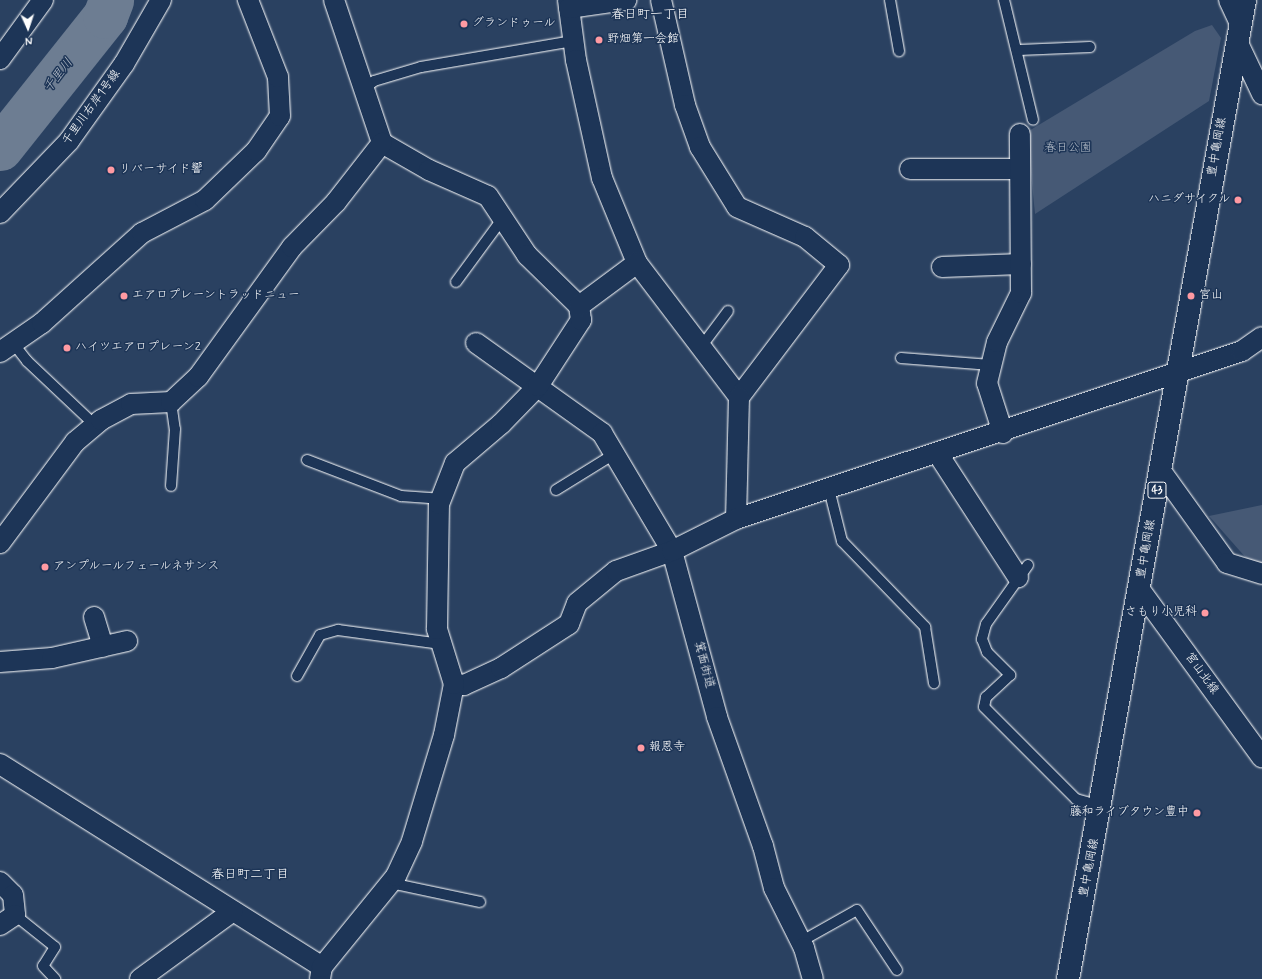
<!DOCTYPE html>
<html>
<head>
<meta charset="utf-8">
<style>
	body { margin:0 }
	#map { position:relative; width:1262px; height:979px; overflow:hidden; background:#2a4161; font-family:Mynerve,"Klee One",sans-serif }
	div>[style] { position:absolute }
	.green>* { inset:0; background:#465975 }
	.river>* { height:45px; margin:-22.5px; padding:0 22.5px; transform-origin:22.5px; border-radius:22.5px; background:#6d7d92 }
	.roads { filter:drop-shadow(0 0 1px #fff) drop-shadow(0 0 1px #fff) }
	.lane>* { height:10px; margin:-5px; padding:0 5px; transform-origin:5px; border-radius:5px; background:#1d3557 }
	.street>* { height:20px; margin:-10px; padding:0 10px; transform-origin:10px; border-radius:10px; background:#1d3557 }
	.primary>* { height:22px; margin:-11px; padding:0 11px; transform-origin:11px; border-radius:11px; background:#1d3557 }
	.dots>* { width:11px; height:11px; translate:-50% -50%; box-sizing:border-box; border:2px solid #1d3557; border-radius:50% }
	span { translate:-50% -50%; white-space:nowrap; text-align:center; line-height:1.15; -webkit-text-stroke:3px #1d3557; paint-order:stroke }
	.shield-label span { padding:1px 3px; background:#1d3557; border:1px solid; border-radius:3px; -webkit-text-stroke-width:0 }
	.shield-label { font-size:11px; color:#fff; font-weight:700 }
	.poi-label { font-size:12px; color:#fff }
	.left { translate:0 -50%; text-align:left }
	.right { translate:-100% -50%; text-align:right }
	.street-label { font-size:12px; color:#fff }
	.park-label { font-size:12px; color:#b5bdc8 }
	.neighbourhood-label { font-size:13px; color:#fff }
	.water-label { font-size:13px; color:#b6bec8; font-style:italic }
	.north { position:absolute; left:8px; top:8px; width:40px; height:40px; -webkit-text-stroke:3px #1d3557; paint-order:stroke; rotate:177deg; font-size:11px; font-weight:700; line-height:16px; text-align:center; color:#fff }
	.north::after { content:''; display:block; margin:auto; width:14px; height:18px; background:#fff; clip-path:polygon(50% 0,100% 100%,50% 72%,0 100%) }
</style>
</head>
<body>
<div id="map">
	<div class="green">
		<div style="clip-path:polygon(1212px 25px,1221px 38px,1209px 101px,1035px 214px,1027px 132px,1195px 31px)"></div>
		<div style="clip-path:polygon(1262px 505px,1262px 564px,1247px 559px,1209px 516px)"></div>
	</div>
	<div class="river">
		<div style="left:0;top:148px;width:169px;rotate:-51.5deg"></div>
		<div style="left:105px;top:16px;width:17px;rotate:-69deg"></div>
	</div>
	<div class="roads">
		<div class="lane">
			<div style="left:890px;top:0;width:52px;rotate:80deg"></div>
			<div style="left:1004px;top:0;width:123px;rotate:76.4deg"></div>
			<div style="left:1019px;top:50px;width:71px;rotate:-2.4deg"></div>
			<div style="left:363px;top:90px;width:14px;rotate:-39deg"></div>
			<div style="left:374px;top:81px;width:49px;rotate:-16.6deg"></div>
			<div style="left:421px;top:67px;width:154px;rotate:-9.7deg"></div>
			<div style="left:456px;top:282px;width:79px;rotate:-53.7deg"></div>
			<div style="left:13px;top:343px;width:23px;rotate:52deg"></div>
			<div style="left:27px;top:361px;width:93px;rotate:43.3deg"></div>
			<div style="left:701px;top:347px;width:45px;rotate:-53.1deg"></div>
			<div style="left:901px;top:358px;width:90px;rotate:4.4deg"></div>
			<div style="left:171px;top:402px;width:27px;rotate:82deg"></div>
			<div style="left:175px;top:429px;width:57px;rotate:94deg"></div>
			<div style="left:307px;top:460px;width:101px;rotate:21deg"></div>
			<div style="left:401px;top:496px;width:39px;rotate:4deg"></div>
			<div style="left:829px;top:489px;width:54px;rotate:76deg"></div>
			<div style="left:842px;top:541px;width:120px;rotate:46deg"></div>
			<div style="left:925px;top:627px;width:57px;rotate:80.9deg"></div>
			<div style="left:556px;top:490px;width:68px;rotate:-31.8deg"></div>
			<div style="left:1028px;top:565px;width:72px;rotate:125.4deg"></div>
			<div style="left:986px;top:624px;width:16px;rotate:105deg"></div>
			<div style="left:982px;top:639px;width:14px;rotate:69deg"></div>
			<div style="left:987px;top:652px;width:33px;rotate:45deg"></div>
			<div style="left:1010px;top:675px;width:33px;rotate:137deg"></div>
			<div style="left:986px;top:697px;width:10px;rotate:101deg"></div>
			<div style="left:984px;top:707px;width:130px;rotate:45deg"></div>
			<div style="left:1076px;top:799px;width:26px;rotate:16deg"></div>
			<div style="left:297px;top:676px;width:47px;rotate:-60.7deg"></div>
			<div style="left:320px;top:635px;width:19px;rotate:-16deg"></div>
			<div style="left:338px;top:630px;width:104px;rotate:7.7deg"></div>
			<div style="left:390px;top:883px;width:92px;rotate:11.9deg"></div>
			<div style="left:15px;top:915px;width:51px;rotate:38.7deg"></div>
			<div style="left:55px;top:947px;width:22px;rotate:122deg"></div>
			<div style="left:43px;top:966px;width:18px;rotate:47deg"></div>
			<div style="left:800px;top:942px;width:65px;rotate:-29.3deg"></div>
			<div style="left:857px;top:910px;width:72px;rotate:56.3deg"></div>
		</div>
		<div class="street">
			<div style="left:334px;top:0;width:151px;rotate:71.4deg"></div>
			<div style="left:382px;top:143px;width:54px;rotate:29.9deg"></div>
			<div style="left:429px;top:170px;width:64px;rotate:23.8deg"></div>
			<div style="left:488px;top:196px;width:71px;rotate:56.5deg"></div>
			<div style="left:527px;top:255px;width:73px;rotate:44.4deg"></div>
			<div style="left:568px;top:0;width:61px;rotate:82.4deg"></div>
			<div style="left:576px;top:60px;width:121px;rotate:77.6deg"></div>
			<div style="left:602px;top:178px;width:92px;rotate:67.6deg"></div>
			<div style="left:637px;top:263px;width:168px;rotate:52.7deg"></div>
			<div style="left:661px;top:0;width:108px;rotate:77.1deg"></div>
			<div style="left:685px;top:105px;width:45px;rotate:70.3deg"></div>
			<div style="left:700px;top:147px;width:70px;rotate:58.3deg"></div>
			<div style="left:737px;top:207px;width:74px;rotate:23.8deg"></div>
			<div style="left:805px;top:237px;width:44px;rotate:39.5deg"></div>
			<div style="left:839px;top:265px;width:166px;rotate:127.1deg"></div>
			<div style="left:739px;top:397px;width:122px;rotate:91.4deg"></div>
			<div style="left:1229px;top:0;width:26px;rotate:65deg"></div>
			<div style="left:569px;top:8px;width:58px;rotate:-8deg"></div>
			<div style="left:1237px;top:41px;width:59px;rotate:64.7deg"></div>
			<div style="left:0;top:59px;width:73px;rotate:-53.9deg"></div>
			<div style="left:910px;top:169px;width:110px"></div>
			<div style="left:0;top:213px;width:100px;rotate:-46.2deg"></div>
			<div style="left:69px;top:141px;width:95px;rotate:-54.5deg"></div>
			<div style="left:124px;top:64px;width:74px;rotate:-60deg"></div>
			<div style="left:942px;top:267px;width:79px;rotate:-2.2deg"></div>
			<div style="left:476px;top:343px;width:155px;rotate:35.5deg"></div>
			<div style="left:602px;top:433px;width:137px;rotate:59.3deg"></div>
			<div style="left:672px;top:551px;width:172px;rotate:74.8deg"></div>
			<div style="left:717px;top:717px;width:137px;rotate:70.4deg"></div>
			<div style="left:763px;top:846px;width:43px;rotate:75.3deg"></div>
			<div style="left:774px;top:888px;width:67px;rotate:63.4deg"></div>
			<div style="left:804px;top:948px;width:32px;rotate:74deg"></div>
			<div style="left:0;top:352px;width:51px;rotate:-34.6deg"></div>
			<div style="left:42px;top:323px;width:135px;rotate:-42deg"></div>
			<div style="left:142px;top:233px;width:71px;rotate:-27.6deg"></div>
			<div style="left:205px;top:200px;width:71px;rotate:-43.9deg"></div>
			<div style="left:256px;top:151px;width:42px;rotate:-55.6deg"></div>
			<div style="left:280px;top:116px;width:39px;rotate:-93deg"></div>
			<div style="left:278px;top:77px;width:83px;rotate:-111.3deg"></div>
			<div style="left:1003px;top:433px;width:52px;rotate:-107.7deg"></div>
			<div style="left:987px;top:383px;width:42px;rotate:-76.3deg"></div>
			<div style="left:997px;top:342px;width:55px;rotate:-63.9deg"></div>
			<div style="left:1021px;top:293px;width:159px;rotate:-90.4deg"></div>
			<div style="left:938px;top:454px;width:147px;rotate:57deg"></div>
			<div style="left:1161px;top:471px;width:113px;rotate:54.3deg"></div>
			<div style="left:1227px;top:563px;width:37px;rotate:17deg"></div>
			<div style="left:0;top:543px;width:126px;rotate:-53.4deg"></div>
			<div style="left:75px;top:442px;width:34px;rotate:-40deg"></div>
			<div style="left:101px;top:420px;width:34px;rotate:-28deg"></div>
			<div style="left:131px;top:404px;width:40px;rotate:-2.9deg"></div>
			<div style="left:171px;top:402px;width:37px;rotate:-43deg"></div>
			<div style="left:198px;top:377px;width:160px;rotate:-54.1deg"></div>
			<div style="left:292px;top:247px;width:63px;rotate:-45.6deg"></div>
			<div style="left:336px;top:202px;width:75px;rotate:-52.1deg"></div>
			<div style="left:1140px;top:590px;width:207px;rotate:53.9deg"></div>
			<div style="left:94px;top:617px;width:31px;rotate:73deg"></div>
			<div style="left:0;top:662px;width:52px;rotate:-4.4deg"></div>
			<div style="left:52px;top:658px;width:77px;rotate:-12.8deg"></div>
			<div style="left:454px;top:684px;width:10px;rotate:6deg"></div>
			<div style="left:464px;top:685px;width:41px;rotate:-24.7deg"></div>
			<div style="left:501px;top:668px;width:81px;rotate:-32.9deg"></div>
			<div style="left:569px;top:624px;width:22px;rotate:-69deg"></div>
			<div style="left:577px;top:603px;width:50px;rotate:-39.4deg"></div>
			<div style="left:616px;top:571px;width:59px;rotate:-19.7deg"></div>
			<div style="left:672px;top:551px;width:72px;rotate:-26.6deg"></div>
			<div style="left:736px;top:519px;width:533px;rotate:-18.37deg"></div>
			<div style="left:1242px;top:351px;width:24px;rotate:-35deg"></div>
			<div style="left:0;top:764px;width:381px;rotate:32.2deg"></div>
			<div style="left:0;top:882px;width:18px;rotate:45deg"></div>
			<div style="left:13px;top:895px;width:20px;rotate:84deg"></div>
			<div style="left:15px;top:915px;width:18px;rotate:146deg"></div>
			<div style="left:140px;top:979px;width:115px;rotate:-36.2deg"></div>
			<div style="left:320px;top:979px;width:12px;rotate:-81deg"></div>
			<div style="left:322px;top:967px;width:117px;rotate:-50.9deg"></div>
			<div style="left:396px;top:876px;width:38px;rotate:-65deg"></div>
			<div style="left:412px;top:841px;width:111px;rotate:-73.2deg"></div>
			<div style="left:444px;top:735px;width:52px;rotate:-78.9deg"></div>
			<div style="left:454px;top:684px;width:58px;rotate:-107.2deg"></div>
			<div style="left:437px;top:629px;width:125px;rotate:-89.1deg"></div>
			<div style="left:439px;top:504px;width:44px;rotate:-68.7deg"></div>
			<div style="left:455px;top:463px;width:60px;rotate:-40.3deg"></div>
			<div style="left:501px;top:424px;width:53px;rotate:-45.8deg"></div>
			<div style="left:538px;top:386px;width:79px;rotate:-56.9deg"></div>
			<div style="left:581px;top:320px;width:14px;rotate:-98deg"></div>
			<div style="left:579px;top:306px;width:72px;rotate:-36.6deg"></div>
		</div>
		<div class="primary">
			<div style="left:1068px;top:979px;width:995px;rotate:-79.75deg"></div>
		</div>
	</div>
	<div class="dots">
		<div style="left:464px;top:24px;background:#ff9aa2"></div>
		<div style="left:599px;top:40px;background:#ff9aa2"></div>
		<div style="left:111px;top:170px;background:#ff9aa2"></div>
		<div style="left:1238px;top:200px;background:#ff9aa2"></div>
		<div style="left:124px;top:296px;background:#ff9aa2"></div>
		<div style="left:1191px;top:296px;background:#ff9aa2"></div>
		<div style="left:67px;top:348px;background:#ff9aa2"></div>
		<div style="left:45px;top:567px;background:#ff9aa2"></div>
		<div style="left:1205px;top:613px;background:#ff9aa2"></div>
		<div style="left:641px;top:748px;background:#ff9aa2"></div>
		<div style="left:1197px;top:813px;background:#ff9aa2"></div>
	</div>
	<div class="shield-label">
		<span style="left:1157px;top:490px">43</span>
	</div>
	<div class="poi-label">
		<span class="left" style="left:472px;top:24px">グランドゥール</span>
		<span class="left" style="left:607px;top:40px">野畑第一会館</span>
		<span class="left" style="left:119px;top:170px">リバーサイド響</span>
		<span class="right" style="left:1230px;top:200px">ハニダサイクル</span>
		<span class="left" style="left:132px;top:296px">エアロプレーントラッドニュー</span>
		<span class="left" style="left:1199px;top:296px">宮山</span>
		<span class="left" style="left:75px;top:348px">ハイツエアロプレーン2</span>
		<span class="left" style="left:53px;top:567px">アンプルールフェールネサンス</span>
		<span class="right" style="left:1197px;top:613px">さもり小児科</span>
		<span class="left" style="left:649px;top:748px">報恩寺</span>
		<span class="right" style="left:1189px;top:813px">藤和ライブタウン豊中</span>
	</div>
	<div class="street-label">
		<span style="left:92px;top:108px;rotate:-54deg">千里川右岸1号線</span>
		<span style="left:1218px;top:147px;rotate:-80deg">豊中亀岡線</span>
		<span style="left:1147px;top:549px;rotate:-80deg">豊中亀岡線</span>
		<span style="left:703px;top:665px;rotate:75deg">箕面街道</span>
		<span style="left:1201px;top:674px;rotate:54deg">宮山北線</span>
		<span style="left:1090px;top:868px;rotate:-79deg">豊中亀岡線</span>
	</div>
	<div class="park-label">
		<span style="left:1068px;top:149px">春日公園</span>
	</div>
	<div class="neighbourhood-label">
		<span style="left:650px;top:15px">春日町一丁目</span>
		<span style="left:250px;top:875px">春日町二丁目</span>
	</div>
	<div class="water-label">
		<span style="left:59px;top:76px;rotate:-52deg">千里川</span>
	</div>
	<div class="north">N</div>
</div>
</body>
</html>
